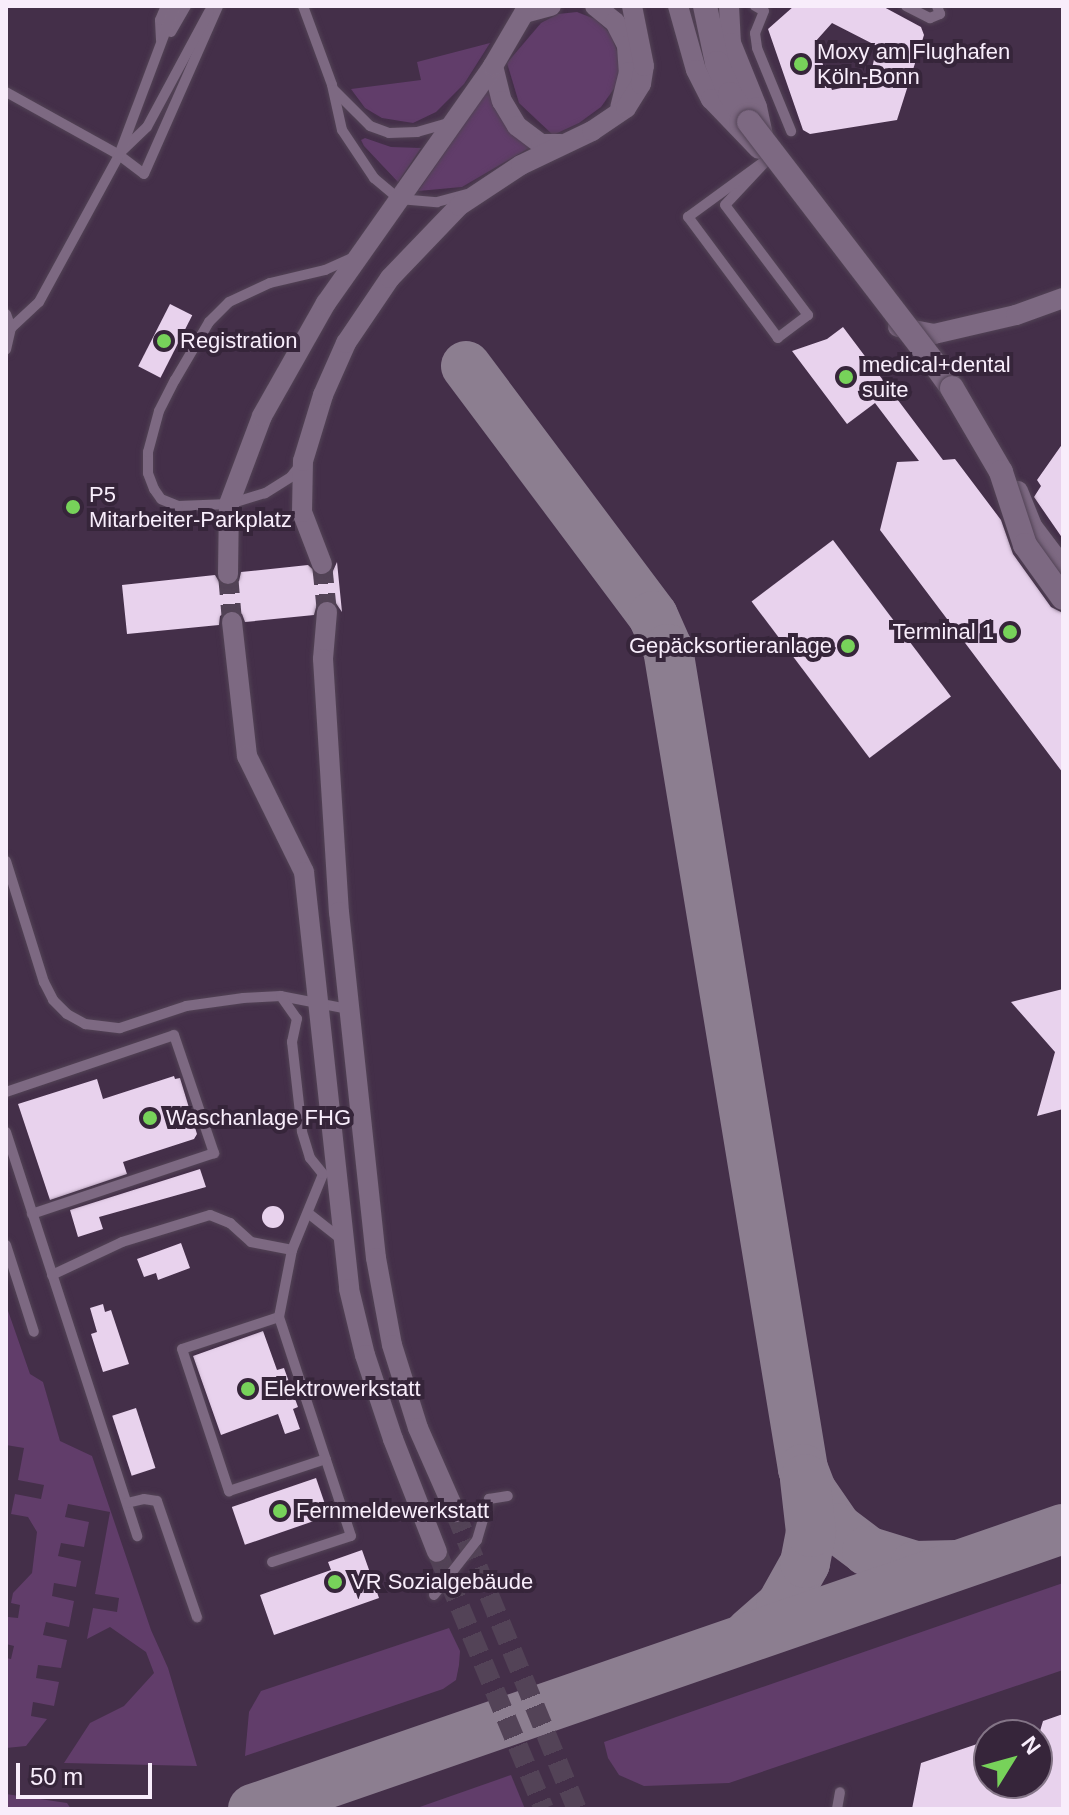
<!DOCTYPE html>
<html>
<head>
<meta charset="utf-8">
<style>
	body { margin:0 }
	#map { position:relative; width:1069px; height:1815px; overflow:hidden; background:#36253a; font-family:Helvetica,sans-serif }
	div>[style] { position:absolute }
	.built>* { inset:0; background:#442f49 }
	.green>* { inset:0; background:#613d6a }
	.taxiway>* { height:50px; margin:-25px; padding:0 25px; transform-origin:25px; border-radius:25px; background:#8c7e90 }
	.building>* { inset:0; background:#e8d2ed; transform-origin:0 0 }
	.round { border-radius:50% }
	.street-tunnel>* { height:20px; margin-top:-10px; transform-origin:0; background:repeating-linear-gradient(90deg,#534357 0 20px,transparent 0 30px) }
	.roads { filter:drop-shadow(0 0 2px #524355) drop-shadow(0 0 2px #524355) }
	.lane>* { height:10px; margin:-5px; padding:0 5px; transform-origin:5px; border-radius:5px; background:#7d6982 }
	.street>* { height:20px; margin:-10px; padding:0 10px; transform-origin:10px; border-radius:10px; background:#7d6982 }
	.secondary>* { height:24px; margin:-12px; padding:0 12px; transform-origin:12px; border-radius:12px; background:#7d6982 }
	.bridges { filter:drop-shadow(0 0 2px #524355) drop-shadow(0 0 2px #524355) }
	.secondary-bridge>* { height:24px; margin:-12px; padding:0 12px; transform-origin:12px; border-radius:12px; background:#7d6982 }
	.dots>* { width:22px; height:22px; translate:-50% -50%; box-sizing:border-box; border:4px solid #36253a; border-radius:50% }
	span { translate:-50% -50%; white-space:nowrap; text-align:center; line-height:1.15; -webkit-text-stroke:8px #36253a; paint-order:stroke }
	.poi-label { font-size:22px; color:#f8edfb }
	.left { translate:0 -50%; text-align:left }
	.right { translate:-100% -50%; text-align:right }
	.frame { position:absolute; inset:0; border:8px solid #f8edfb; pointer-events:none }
	.north { position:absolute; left:973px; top:1719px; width:80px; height:80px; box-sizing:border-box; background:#36253a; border:2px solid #847587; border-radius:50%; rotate:53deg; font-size:22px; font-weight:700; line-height:32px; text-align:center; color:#f8edfb }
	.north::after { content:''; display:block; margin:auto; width:28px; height:36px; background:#77d25a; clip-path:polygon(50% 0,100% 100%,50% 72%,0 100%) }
	.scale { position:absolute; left:16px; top:1763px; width:136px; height:36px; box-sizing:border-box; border:4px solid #f8edfb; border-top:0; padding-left:10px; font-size:24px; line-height:28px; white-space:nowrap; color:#f8edfb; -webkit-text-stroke:6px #36253a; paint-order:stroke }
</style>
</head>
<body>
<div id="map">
	<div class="built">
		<div style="clip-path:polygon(evenodd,6px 6px,1063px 6px,1063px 1809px,6px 1809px,6px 6px,989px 1735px,1037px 1735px,1037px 1783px,989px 1783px,989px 1735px)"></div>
	</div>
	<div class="green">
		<div style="clip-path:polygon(577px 12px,595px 19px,610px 33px,622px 64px,618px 83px,601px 107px,579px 123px,553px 135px,519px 103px,507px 63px,541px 23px,558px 14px)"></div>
		<div style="clip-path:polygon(490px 43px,464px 84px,436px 112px,413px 123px,382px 118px,365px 108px,351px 89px,421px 80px,417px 62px)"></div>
		<div style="clip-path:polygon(491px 86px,534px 145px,462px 187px,418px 191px)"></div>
		<div style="clip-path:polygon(365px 138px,391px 147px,421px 148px,398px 182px,364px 146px,361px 140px)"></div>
		<div style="clip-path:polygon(6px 1305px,30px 1374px,43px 1382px,60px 1441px,92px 1456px,151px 1630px,168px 1668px,197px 1766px,64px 1763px,90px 1723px,124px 1706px,154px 1673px,146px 1652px,110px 1627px,87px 1639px,93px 1608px,117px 1612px,119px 1598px,95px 1594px,110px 1512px,68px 1504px,65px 1517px,89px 1522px,84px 1547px,61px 1543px,58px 1556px,81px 1561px,76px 1587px,54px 1583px,52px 1596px,74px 1601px,69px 1627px,46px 1622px,43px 1635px,67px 1640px,61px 1668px,38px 1665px,36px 1678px,59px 1682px,54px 1706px,33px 1702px,31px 1716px,47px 1719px,26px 1746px,6px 1748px,6px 1658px,11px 1659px,14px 1646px,6px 1644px,6px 1625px,8px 1617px,18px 1618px,20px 1605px,11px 1603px,13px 1593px,32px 1573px,37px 1532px,28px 1517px,11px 1514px,15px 1494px,41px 1499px,44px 1485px,18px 1480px,24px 1448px,6px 1445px)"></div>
		<div style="clip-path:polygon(1063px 1583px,1063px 1670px,729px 1783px,644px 1786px,619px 1775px,608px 1758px,604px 1742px)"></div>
		<div style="clip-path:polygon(449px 1628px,460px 1651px,459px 1665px,456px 1680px,443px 1689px,245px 1756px,249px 1712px,261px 1691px)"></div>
		<div style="clip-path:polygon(511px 1775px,525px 1809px,414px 1809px)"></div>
		<div style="clip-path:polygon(6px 1794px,67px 1803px,71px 1809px,6px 1809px)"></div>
	</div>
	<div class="taxiway">
		<div style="left:466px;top:366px;width:312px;rotate:53.2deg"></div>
		<div style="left:653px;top:616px;width:36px;rotate:66deg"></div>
		<div style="left:668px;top:649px;width:831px;rotate:80.65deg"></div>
		<div style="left:803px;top:1469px;width:22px;rotate:69deg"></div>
		<div style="left:811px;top:1490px;width:46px;rotate:55.6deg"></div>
		<div style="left:837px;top:1528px;width:38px;rotate:37deg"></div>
		<div style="left:867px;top:1551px;width:50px;rotate:17.4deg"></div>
		<div style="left:915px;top:1566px;width:42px;rotate:-1.4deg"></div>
		<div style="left:750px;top:1633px;width:41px;rotate:-41.1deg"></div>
		<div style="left:781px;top:1606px;width:49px;rotate:-60.8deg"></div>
		<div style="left:805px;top:1563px;width:32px;rotate:-79deg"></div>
		<div style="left:811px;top:1532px;width:53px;rotate:-96.5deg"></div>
		<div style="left:253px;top:1809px;width:857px;rotate:-19.07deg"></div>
	</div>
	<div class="building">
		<div style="clip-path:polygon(evenodd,794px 6px,882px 6px,921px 27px,924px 35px,897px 120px,810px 134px,803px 130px,768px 29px,794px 6px,832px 23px,877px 46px,869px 82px,832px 90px,815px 42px,832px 23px)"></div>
		<div style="left:170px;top:304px;width:25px;height:70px;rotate:27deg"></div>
		<div style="clip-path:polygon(843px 327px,943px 460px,955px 459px,1001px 520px,1013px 554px,1051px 607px,1063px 613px,1063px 773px,880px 530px,897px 462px,919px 461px,875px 403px,847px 424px,792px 351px,827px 339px)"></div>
		<div style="clip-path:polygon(1063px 443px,1063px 539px,1034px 497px,1041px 486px,1037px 480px)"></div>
		<div style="left:833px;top:540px;width:196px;height:102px;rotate:53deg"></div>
		<div style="clip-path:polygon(337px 562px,342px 612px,335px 602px,327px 599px,317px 604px,314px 615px,245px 622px,242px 614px,231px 609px,220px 616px,219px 625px,127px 634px,122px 585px,215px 575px,221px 585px,229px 587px,239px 581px,241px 572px,308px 565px,321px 577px,332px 573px)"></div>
		<div style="clip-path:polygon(1063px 989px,1063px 1109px,1037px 1116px,1055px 1052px,1011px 1002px)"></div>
		<div style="clip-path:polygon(174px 1076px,175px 1079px,180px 1078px,197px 1134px,194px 1139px,123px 1162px,127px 1174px,50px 1200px,18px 1104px,97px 1079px,103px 1099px)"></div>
		<div style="clip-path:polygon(200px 1169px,206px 1187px,99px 1217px,103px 1229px,78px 1237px,70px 1210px)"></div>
		<div class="round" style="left:262px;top:1206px;width:22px;height:22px"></div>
		<div style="clip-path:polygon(181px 1243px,190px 1268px,158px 1280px,156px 1273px,144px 1277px,137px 1259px)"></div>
		<div style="clip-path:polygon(103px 1304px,105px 1312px,111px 1310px,129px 1364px,103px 1372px,91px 1334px,97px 1332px,90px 1308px)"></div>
		<div style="clip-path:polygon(263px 1331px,277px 1370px,284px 1368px,298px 1407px,293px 1409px,300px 1429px,285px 1434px,278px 1414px,221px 1435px,193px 1356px)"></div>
		<div style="left:136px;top:1408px;width:63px;height:25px;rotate:72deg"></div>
		<div style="left:316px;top:1478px;width:40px;height:89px;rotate:71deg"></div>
		<div style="clip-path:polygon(362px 1550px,379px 1598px,274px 1635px,260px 1595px,331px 1570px,328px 1562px)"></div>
		<div style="clip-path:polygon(1063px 1714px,1063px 1809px,912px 1809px,921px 1763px,989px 1740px,989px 1783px,1037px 1783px,1037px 1741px,1043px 1721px)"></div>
	</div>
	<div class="street-tunnel">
		<div style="left:322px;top:564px;width:48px;rotate:84.1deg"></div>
		<div style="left:228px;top:574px;width:48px;rotate:85.2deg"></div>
		<div style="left:455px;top:1512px;width:321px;rotate:67.7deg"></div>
		<div style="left:437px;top:1552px;width:278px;rotate:67.4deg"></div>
	</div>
	<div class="roads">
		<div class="lane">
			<div style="left:303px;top:6px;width:84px;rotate:69.8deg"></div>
			<div style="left:332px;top:85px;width:46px;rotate:77.5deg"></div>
			<div style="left:342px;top:130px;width:58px;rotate:56.3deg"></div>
			<div style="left:374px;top:178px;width:33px;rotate:40deg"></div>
			<div style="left:399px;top:199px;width:38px;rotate:5deg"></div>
			<div style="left:437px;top:202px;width:30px;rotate:-15deg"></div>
			<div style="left:755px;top:6px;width:10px;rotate:29deg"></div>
			<div style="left:764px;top:11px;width:24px;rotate:112deg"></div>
			<div style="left:755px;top:33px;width:15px;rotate:82deg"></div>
			<div style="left:757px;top:48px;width:90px;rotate:67.7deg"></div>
			<div style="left:906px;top:6px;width:27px;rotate:27deg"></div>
			<div style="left:930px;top:18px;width:11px;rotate:-22deg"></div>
			<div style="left:940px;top:14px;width:9px;rotate:-111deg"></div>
			<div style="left:171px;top:32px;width:30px;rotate:-60deg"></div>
			<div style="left:161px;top:40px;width:20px;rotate:-93deg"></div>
			<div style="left:160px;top:20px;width:15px;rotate:-67deg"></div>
			<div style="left:334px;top:90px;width:51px;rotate:45deg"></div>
			<div style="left:370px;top:126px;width:20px;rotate:20deg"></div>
			<div style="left:389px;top:133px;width:28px;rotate:-2deg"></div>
			<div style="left:417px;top:132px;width:35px;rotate:-16deg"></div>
			<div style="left:6px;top:92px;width:129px;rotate:29.1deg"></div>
			<div style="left:119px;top:155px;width:31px;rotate:37deg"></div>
			<div style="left:144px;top:174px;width:184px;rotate:-66.2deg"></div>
			<div style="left:123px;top:150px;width:33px;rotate:-44deg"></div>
			<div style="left:147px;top:127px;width:131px;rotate:-61.7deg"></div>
			<div style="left:769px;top:158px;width:64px;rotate:133.1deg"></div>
			<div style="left:725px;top:205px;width:138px;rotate:53deg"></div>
			<div style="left:808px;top:315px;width:38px;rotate:143deg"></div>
			<div style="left:778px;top:338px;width:151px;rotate:-126.6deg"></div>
			<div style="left:688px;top:217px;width:100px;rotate:-36.1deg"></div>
			<div style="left:6px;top:314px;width:15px;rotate:70deg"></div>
			<div style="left:11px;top:328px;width:22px;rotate:103deg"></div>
			<div style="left:11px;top:328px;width:38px;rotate:-43deg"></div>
			<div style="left:39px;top:302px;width:167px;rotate:-61.4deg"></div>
			<div style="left:119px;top:155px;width:159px;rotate:-69.4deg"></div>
			<div style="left:301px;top:464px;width:16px;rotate:128deg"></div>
			<div style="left:291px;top:477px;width:31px;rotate:148deg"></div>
			<div style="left:265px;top:493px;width:38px;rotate:163deg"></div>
			<div style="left:229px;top:504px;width:51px;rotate:177.8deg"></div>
			<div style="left:178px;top:506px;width:18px;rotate:-158deg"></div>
			<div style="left:161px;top:499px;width:12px;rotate:-125deg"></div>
			<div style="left:154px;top:489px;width:17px;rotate:-111deg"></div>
			<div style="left:148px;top:473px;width:21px;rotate:-90deg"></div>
			<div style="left:148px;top:452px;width:42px;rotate:-75deg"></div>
			<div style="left:159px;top:411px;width:35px;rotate:-63deg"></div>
			<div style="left:175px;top:380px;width:67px;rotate:-59.6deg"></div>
			<div style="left:209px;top:322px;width:28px;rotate:-45deg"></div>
			<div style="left:229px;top:302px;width:45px;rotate:-24.9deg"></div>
			<div style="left:270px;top:283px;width:57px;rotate:-13.3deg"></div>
			<div style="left:325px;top:270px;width:30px;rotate:-24deg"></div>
			<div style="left:6px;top:861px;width:127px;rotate:72.6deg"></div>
			<div style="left:44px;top:982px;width:20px;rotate:63deg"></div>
			<div style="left:53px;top:1000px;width:20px;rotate:45deg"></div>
			<div style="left:67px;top:1014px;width:21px;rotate:29deg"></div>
			<div style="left:85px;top:1024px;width:35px;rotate:7deg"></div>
			<div style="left:120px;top:1028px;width:70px;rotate:-18.4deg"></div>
			<div style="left:186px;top:1006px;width:58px;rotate:-8deg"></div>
			<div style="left:243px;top:998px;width:38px;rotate:-3deg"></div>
			<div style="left:281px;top:996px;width:68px;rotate:11deg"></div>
			<div style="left:6px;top:1092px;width:177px;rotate:-18.7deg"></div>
			<div style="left:174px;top:1035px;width:125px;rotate:71.3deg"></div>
			<div style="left:214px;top:1153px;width:192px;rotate:161.5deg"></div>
			<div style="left:6px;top:1132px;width:425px;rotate:72deg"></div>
			<div style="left:308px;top:1213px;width:42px;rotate:38.2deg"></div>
			<div style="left:6px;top:1245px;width:91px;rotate:72.2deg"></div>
			<div style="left:52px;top:1275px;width:77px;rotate:-25.2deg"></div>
			<div style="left:122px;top:1242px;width:92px;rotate:-17.1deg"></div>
			<div style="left:210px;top:1215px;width:22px;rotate:22deg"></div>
			<div style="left:230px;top:1223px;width:28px;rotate:42deg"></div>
			<div style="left:251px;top:1242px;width:42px;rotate:11deg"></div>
			<div style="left:279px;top:1317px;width:102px;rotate:161.7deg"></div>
			<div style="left:182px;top:1349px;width:150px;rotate:71.7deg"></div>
			<div style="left:229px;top:1491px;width:102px;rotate:-18.3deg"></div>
			<div style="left:127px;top:1503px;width:17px;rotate:-13deg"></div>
			<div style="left:144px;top:1499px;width:13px;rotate:9deg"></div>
			<div style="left:157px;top:1501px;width:123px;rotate:71deg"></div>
			<div style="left:272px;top:1562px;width:83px;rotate:-18.2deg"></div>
			<div style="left:351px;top:1536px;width:231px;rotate:-108.2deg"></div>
			<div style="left:279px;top:1317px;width:68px;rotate:-79deg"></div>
			<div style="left:292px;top:1250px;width:82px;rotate:-67.8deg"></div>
			<div style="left:323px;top:1174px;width:21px;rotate:-129deg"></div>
			<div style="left:310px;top:1158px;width:28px;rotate:-107deg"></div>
			<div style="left:302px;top:1131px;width:90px;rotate:-96.4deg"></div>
			<div style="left:292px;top:1042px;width:24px;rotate:-78deg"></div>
			<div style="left:297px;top:1019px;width:28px;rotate:-125deg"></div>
			<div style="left:434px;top:1595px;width:70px;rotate:-52deg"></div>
			<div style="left:477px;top:1540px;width:43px;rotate:-73.7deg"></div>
			<div style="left:489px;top:1499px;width:19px;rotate:-9deg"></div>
			<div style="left:837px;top:1809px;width:17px;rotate:-80deg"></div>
		</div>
		<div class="street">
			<div style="left:595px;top:6px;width:26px;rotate:39deg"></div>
			<div style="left:615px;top:22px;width:27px;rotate:63deg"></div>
			<div style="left:627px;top:46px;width:26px;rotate:86deg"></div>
			<div style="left:629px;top:72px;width:36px;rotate:104deg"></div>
			<div style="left:678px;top:6px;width:66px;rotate:74.3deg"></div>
			<div style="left:696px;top:70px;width:33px;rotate:63deg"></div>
			<div style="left:711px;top:99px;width:69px;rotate:46.2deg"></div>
			<div style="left:729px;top:6px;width:37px;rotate:87deg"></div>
			<div style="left:731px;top:43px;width:69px;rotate:67.9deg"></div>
			<div style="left:757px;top:107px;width:34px;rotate:78deg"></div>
			<div style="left:524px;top:13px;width:28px;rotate:-15deg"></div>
			<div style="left:493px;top:66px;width:36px;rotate:76deg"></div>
			<div style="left:502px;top:101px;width:29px;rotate:59deg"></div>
			<div style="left:517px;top:126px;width:30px;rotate:37deg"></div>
			<div style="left:541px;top:144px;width:20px"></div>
			<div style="left:898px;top:327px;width:37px;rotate:11deg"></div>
			<div style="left:934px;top:334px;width:84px;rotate:-13deg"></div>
			<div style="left:1016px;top:315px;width:50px;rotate:-19.9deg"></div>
			<div style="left:1018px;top:491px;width:38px;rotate:68deg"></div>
			<div style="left:1032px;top:526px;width:51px;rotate:52.9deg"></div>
			<div style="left:322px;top:564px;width:56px;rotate:-111deg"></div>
			<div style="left:302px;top:512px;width:51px;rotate:-88.9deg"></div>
			<div style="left:303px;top:461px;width:69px;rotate:-73.1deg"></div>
			<div style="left:323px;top:395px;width:57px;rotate:-66.1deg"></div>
			<div style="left:346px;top:343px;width:78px;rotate:-55.9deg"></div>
			<div style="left:390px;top:278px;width:100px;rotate:-46.2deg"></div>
			<div style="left:459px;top:206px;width:74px;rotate:-33.5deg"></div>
			<div style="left:521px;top:165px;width:79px;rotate:-25.6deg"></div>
			<div style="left:592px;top:131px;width:41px;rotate:-34.1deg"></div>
			<div style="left:626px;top:108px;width:28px;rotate:-58deg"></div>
			<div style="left:641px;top:84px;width:18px;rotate:-81deg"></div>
			<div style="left:644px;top:66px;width:61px;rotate:-101.3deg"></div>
			<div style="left:228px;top:574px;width:70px;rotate:-89.2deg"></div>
			<div style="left:229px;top:504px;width:94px;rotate:-69.4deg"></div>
			<div style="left:262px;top:416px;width:130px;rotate:-60.5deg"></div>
			<div style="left:326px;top:303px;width:290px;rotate:-54.8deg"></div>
			<div style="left:493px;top:66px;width:69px;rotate:-59.7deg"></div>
			<div style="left:327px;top:612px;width:47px;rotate:94.9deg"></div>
			<div style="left:323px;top:659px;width:254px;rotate:86.4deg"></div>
			<div style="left:339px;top:912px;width:348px;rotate:83.9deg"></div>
			<div style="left:376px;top:1258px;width:88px;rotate:79.6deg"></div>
			<div style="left:392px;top:1345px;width:87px;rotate:72.6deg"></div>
			<div style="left:418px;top:1428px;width:92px;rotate:66.2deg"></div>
			<div style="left:232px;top:622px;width:135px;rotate:83.6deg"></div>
			<div style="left:247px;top:756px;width:129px;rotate:63.8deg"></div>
			<div style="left:304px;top:872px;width:419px;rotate:83.8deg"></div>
			<div style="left:349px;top:1289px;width:68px;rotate:76.4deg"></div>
			<div style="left:365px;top:1355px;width:89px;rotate:71.6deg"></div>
			<div style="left:393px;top:1439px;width:121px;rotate:68.7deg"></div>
		</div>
		<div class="secondary">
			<div style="left:705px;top:6px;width:58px;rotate:78.1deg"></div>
			<div style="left:717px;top:63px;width:34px;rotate:67deg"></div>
			<div style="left:730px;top:94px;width:34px;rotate:56deg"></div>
			<div style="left:931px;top:359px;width:36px;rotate:54deg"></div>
		</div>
	</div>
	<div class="bridges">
		<div class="secondary-bridge">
			<div style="left:749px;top:122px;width:299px;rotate:52.5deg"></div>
			<div style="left:952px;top:388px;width:97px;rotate:59.7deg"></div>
			<div style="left:1001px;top:472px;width:77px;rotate:71.8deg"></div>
			<div style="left:1025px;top:545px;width:65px;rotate:54.4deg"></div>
		</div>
	</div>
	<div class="dots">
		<div style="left:801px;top:64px;background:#77d25a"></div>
		<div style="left:164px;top:341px;background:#77d25a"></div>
		<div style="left:846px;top:377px;background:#77d25a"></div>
		<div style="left:73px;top:507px;background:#77d25a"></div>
		<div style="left:1010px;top:632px;background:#77d25a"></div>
		<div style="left:848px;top:646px;background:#77d25a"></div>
		<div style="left:150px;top:1118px;background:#77d25a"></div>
		<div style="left:248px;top:1389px;background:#77d25a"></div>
		<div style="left:280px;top:1511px;background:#77d25a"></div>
		<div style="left:335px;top:1582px;background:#77d25a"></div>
	</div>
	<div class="poi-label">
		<span class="left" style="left:817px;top:64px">Moxy am Flughafen<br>Köln-Bonn</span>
		<span class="left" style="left:180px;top:341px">Registration</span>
		<span class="left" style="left:862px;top:377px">medical+dental<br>suite</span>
		<span class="left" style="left:89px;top:507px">P5<br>Mitarbeiter-Parkplatz</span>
		<span class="right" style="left:994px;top:632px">Terminal 1</span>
		<span class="right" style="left:832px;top:646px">Gepäcksortieranlage</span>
		<span class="left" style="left:166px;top:1118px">Waschanlage FHG</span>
		<span class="left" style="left:264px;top:1389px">Elektrowerkstatt</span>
		<span class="left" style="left:296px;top:1511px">Fernmeldewerkstatt</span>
		<span class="left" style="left:351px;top:1582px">VR Sozialgebäude</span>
	</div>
	<div class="frame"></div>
	<div class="north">N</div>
	<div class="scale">50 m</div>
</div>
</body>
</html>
